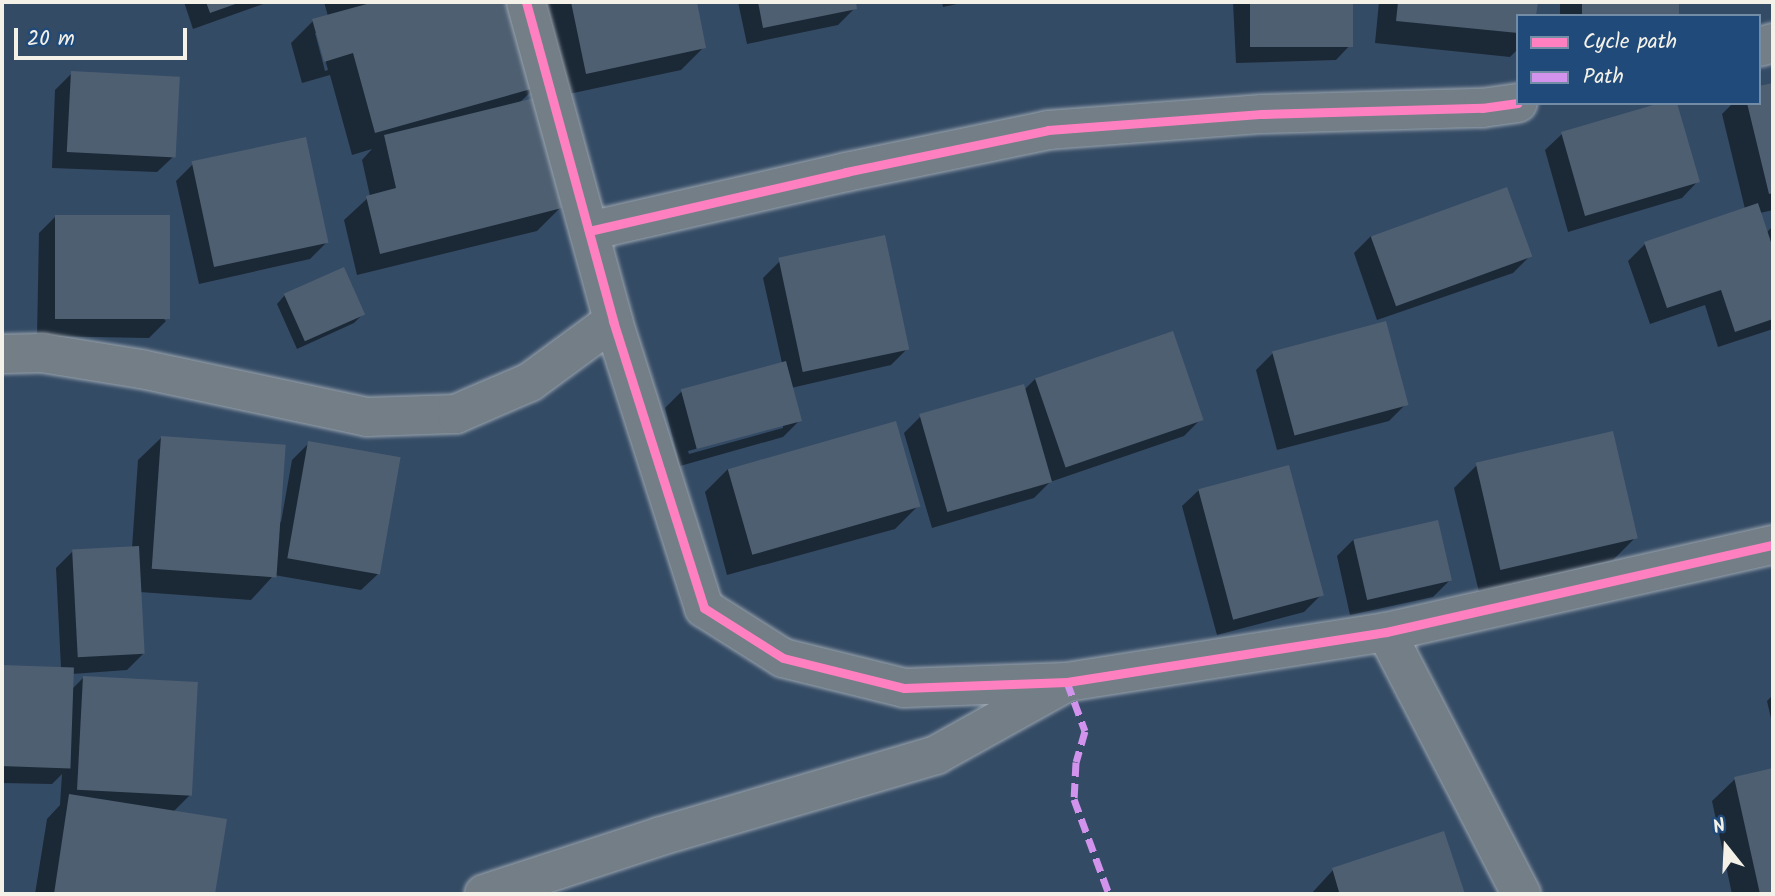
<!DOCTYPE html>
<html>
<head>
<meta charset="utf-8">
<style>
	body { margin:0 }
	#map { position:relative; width:1775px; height:896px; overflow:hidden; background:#344b65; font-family:Kalam,sans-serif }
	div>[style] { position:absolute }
	.shadow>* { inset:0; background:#0007; transform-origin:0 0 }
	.building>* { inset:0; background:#4e5f72; transform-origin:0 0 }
	.roads { filter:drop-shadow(0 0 2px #9ba5af) drop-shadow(0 0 2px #9ba5af) }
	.street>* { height:38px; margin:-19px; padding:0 19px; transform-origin:19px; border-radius:19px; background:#737e87 }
	.quiet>* { height:7px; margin-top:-3.5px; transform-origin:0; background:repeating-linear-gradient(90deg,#d193ec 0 14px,transparent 0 21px) }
	.cycleway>* { height:9px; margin:-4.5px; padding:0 4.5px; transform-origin:4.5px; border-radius:4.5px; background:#ff80c0 }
	span { translate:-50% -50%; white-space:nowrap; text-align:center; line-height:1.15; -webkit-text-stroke:5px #1f4a7a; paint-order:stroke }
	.frame { position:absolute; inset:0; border:4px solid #f4f1e8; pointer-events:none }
	.legend { position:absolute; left:1516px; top:14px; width:245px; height:91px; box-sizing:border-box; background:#1f4a7a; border:2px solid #748da6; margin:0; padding:9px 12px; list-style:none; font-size:21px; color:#f4f1e8 }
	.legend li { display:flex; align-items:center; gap:14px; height:35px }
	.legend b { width:35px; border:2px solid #748da6 }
	.north { position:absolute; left:1691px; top:812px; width:70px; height:70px; -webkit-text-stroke:5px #1f4a7a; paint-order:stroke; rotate:342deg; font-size:19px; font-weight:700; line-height:28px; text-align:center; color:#f4f1e8 }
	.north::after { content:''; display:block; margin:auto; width:24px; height:32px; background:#f4f1e8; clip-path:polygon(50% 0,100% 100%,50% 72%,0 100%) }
	.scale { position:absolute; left:14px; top:28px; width:173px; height:32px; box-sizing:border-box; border:4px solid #f4f1e8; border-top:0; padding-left:9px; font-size:21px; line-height:24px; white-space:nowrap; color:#f4f1e8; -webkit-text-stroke:5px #1f4a7a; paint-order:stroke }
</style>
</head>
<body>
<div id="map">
	<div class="shadow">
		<div style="clip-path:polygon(184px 2px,269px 2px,193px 29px)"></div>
		<div style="clip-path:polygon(evenodd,324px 2px,512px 2px,536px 87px,518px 104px,560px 208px,537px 231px,357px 275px,344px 220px,370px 196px,362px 160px,372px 149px,352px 155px,330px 75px,302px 83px,291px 43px,313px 21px,328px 16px,324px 2px,315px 33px,318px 33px,328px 70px,325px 71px,315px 33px)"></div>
		<div style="clip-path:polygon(543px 2px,695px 2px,704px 47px,681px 70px,564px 95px)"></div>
		<div style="clip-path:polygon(738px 2px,854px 2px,855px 8px,838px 25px,747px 44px)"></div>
		<div style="clip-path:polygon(942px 2px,966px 2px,943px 7px)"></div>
		<div style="clip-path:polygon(1233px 2px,1351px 2px,1352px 43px,1336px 60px,1236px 63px)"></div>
		<div style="clip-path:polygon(1379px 2px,1536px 2px,1534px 16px,1518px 16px,1518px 49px,1510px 57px,1375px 43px)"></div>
		<div style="left:1560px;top:2px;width:117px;height:14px"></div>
		<div style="clip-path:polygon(72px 73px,174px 156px,157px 172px,52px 168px,55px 90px)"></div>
		<div style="clip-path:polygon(1773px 84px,1773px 210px,1760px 213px,1766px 233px,1773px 226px,1773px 329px,1718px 347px,1705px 305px,1650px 324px,1628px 261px,1645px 244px,1745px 209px,1722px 114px,1733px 103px,1759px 103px,1759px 88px)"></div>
		<div style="clip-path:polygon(1562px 134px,1698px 181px,1682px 198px,1568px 232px,1545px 150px)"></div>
		<div style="clip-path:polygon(193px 164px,327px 242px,310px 259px,199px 284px,176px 181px)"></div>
		<div style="clip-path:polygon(56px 216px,166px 321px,149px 338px,37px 336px,39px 233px)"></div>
		<div style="clip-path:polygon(1371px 236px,1530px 256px,1513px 273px,1377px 320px,1354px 253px)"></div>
		<div style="clip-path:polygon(evenodd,780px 261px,908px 348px,891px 365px,791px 388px,800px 420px,783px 437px,680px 466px,665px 408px,682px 391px,782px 363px,763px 278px,780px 261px,783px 425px,783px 428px,689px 454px,688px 451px,783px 425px)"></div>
		<div style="clip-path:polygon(285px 295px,363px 314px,354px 323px,297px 349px,277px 304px)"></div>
		<div style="clip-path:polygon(1273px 353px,1406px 404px,1389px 421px,1277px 450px,1256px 370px)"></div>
		<div style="clip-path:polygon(1035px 379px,1201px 419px,1184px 436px,1050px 482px,1034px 498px,932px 528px,904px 433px,921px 416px,1024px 390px)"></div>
		<div style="clip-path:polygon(161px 438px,281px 522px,292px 460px,309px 443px,378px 574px,361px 590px,274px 575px,251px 600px,140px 592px,144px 653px,127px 670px,72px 674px,71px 690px,83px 678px,190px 795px,173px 812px,225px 820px,214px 894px,35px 894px,47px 819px,60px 805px,62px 774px,52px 784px,2px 783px,2px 666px,61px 668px,56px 568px,73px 551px,132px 548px,138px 460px)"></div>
		<div style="clip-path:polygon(1477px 465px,1636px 537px,1613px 560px,1479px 592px,1454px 488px)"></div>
		<div style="clip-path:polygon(728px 469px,918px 506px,895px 529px,727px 575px,705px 492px)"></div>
		<div style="clip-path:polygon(1199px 490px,1321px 595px,1304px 612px,1217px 635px,1182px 506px)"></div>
		<div style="clip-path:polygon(1354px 539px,1450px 580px,1433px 597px,1350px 615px,1337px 556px)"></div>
		<div style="clip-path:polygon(1773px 695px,1773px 727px,1767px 701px)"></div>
		<div style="clip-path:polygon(1773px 770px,1773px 894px,1732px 894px,1712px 801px,1735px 779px)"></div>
		<div style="clip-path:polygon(1443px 833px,1463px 894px,1311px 894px,1333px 870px)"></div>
	</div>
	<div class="building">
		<div style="clip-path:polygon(206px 2px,241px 2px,210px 13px)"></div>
		<div style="clip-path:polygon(374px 2px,514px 2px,538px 87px,375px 133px,353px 53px,324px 62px,312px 19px)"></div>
		<div style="clip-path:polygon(571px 2px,697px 2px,706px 48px,586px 74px)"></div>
		<div style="clip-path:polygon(758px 2px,856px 2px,857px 9px,763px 28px)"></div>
		<div style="left:1250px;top:2px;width:103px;height:45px"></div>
		<div style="clip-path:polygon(1398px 2px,1538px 2px,1536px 16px,1518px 16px,1518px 33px,1396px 21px)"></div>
		<div style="left:1582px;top:2px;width:97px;height:14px"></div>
		<div style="left:71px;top:71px;width:109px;height:81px;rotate:3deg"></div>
		<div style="clip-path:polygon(1773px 83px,1773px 193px,1769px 194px,1747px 103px,1759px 103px,1759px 86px)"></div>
		<div style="clip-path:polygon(534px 98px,562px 208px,380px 254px,366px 196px,396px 188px,384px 135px)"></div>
		<div style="clip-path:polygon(1660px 103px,1677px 103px,1700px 182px,1585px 216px,1561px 132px)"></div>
		<div style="left:306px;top:137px;width:108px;height:117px;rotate:78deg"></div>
		<div style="left:1507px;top:187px;width:74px;height:145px;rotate:70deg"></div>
		<div style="clip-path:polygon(1758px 203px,1773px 248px,1773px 319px,1735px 332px,1721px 290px,1667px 308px,1644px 242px)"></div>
		<div style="left:55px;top:215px;width:115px;height:104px"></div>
		<div style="left:885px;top:235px;width:117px;height:109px;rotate:78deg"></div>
		<div style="left:344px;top:267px;width:52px;height:66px;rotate:66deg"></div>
		<div style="left:1386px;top:321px;width:87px;height:118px;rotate:75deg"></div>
		<div style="left:1173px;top:331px;width:94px;height:146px;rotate:71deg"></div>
		<div style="left:786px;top:361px;width:62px;height:109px;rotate:75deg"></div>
		<div style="left:1024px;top:384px;width:102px;height:109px;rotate:74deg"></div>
		<div style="left:896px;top:421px;width:89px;height:175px;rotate:74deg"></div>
		<div style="left:1613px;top:431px;width:110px;height:141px;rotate:77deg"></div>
		<div style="left:161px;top:436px;width:125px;height:133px;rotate:4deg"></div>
		<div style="left:308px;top:441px;width:94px;height:119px;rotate:10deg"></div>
		<div style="left:1289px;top:465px;width:135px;height:94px;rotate:75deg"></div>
		<div style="left:1438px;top:520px;width:62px;height:87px;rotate:77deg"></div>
		<div style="left:139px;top:546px;width:108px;height:67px;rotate:87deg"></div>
		<div style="left:2px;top:665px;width:72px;height:101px;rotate:2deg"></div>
		<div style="left:83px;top:676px;width:115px;height:114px;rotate:3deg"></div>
		<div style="clip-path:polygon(1773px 768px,1773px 894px,1760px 894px,1734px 777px)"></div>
		<div style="clip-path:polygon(69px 794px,227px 819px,215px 894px,54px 894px)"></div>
		<div style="clip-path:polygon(1444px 831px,1465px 894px,1334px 894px,1339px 892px,1332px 868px)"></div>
	</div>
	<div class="roads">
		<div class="street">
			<div style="left:526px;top:2px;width:331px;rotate:74.7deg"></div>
			<div style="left:613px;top:321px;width:301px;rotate:72.4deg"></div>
			<div style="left:704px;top:608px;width:93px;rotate:32.3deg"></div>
			<div style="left:783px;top:658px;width:125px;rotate:13.9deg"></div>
			<div style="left:904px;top:688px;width:163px;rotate:-2.1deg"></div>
			<div style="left:1067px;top:682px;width:323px;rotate:-8.9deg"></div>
			<div style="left:1386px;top:632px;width:397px;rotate:-12.7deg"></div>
			<div style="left:1759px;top:47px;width:15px;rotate:-16deg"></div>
			<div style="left:589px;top:231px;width:264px;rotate:-12.9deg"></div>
			<div style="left:846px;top:172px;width:206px;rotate:-11.7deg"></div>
			<div style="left:1048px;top:130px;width:215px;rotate:-4.3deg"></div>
			<div style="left:1262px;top:114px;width:220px;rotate:-1.6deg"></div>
			<div style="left:1482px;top:108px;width:36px;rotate:-8deg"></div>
			<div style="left:2px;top:354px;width:40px;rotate:-1.4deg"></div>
			<div style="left:42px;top:353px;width:100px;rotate:9.2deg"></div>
			<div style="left:141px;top:369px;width:231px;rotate:12deg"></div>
			<div style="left:367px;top:417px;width:89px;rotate:-1.9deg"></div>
			<div style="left:456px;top:414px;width:81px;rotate:-23.4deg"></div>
			<div style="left:530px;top:382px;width:103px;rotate:-36.3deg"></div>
			<div style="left:1386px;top:632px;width:295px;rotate:62.7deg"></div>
			<div style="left:484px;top:894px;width:186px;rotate:-18.1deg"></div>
			<div style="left:661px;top:836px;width:287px;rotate:-16.4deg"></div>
			<div style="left:936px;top:755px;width:144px;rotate:-29.1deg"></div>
		</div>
	</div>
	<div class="quiet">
		<div style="left:1067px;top:682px;width:52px;rotate:69.8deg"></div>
		<div style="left:1085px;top:731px;width:32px;rotate:106deg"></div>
		<div style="left:1076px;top:762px;width:37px;rotate:93deg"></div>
		<div style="left:1074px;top:799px;width:101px;rotate:69.8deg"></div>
	</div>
	<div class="cycleway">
		<div style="left:526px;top:2px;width:331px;rotate:74.7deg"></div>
		<div style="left:613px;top:321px;width:301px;rotate:72.4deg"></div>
		<div style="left:704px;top:608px;width:93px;rotate:32.3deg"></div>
		<div style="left:783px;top:658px;width:125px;rotate:13.9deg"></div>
		<div style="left:904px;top:688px;width:163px;rotate:-2.1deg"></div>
		<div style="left:1067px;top:682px;width:323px;rotate:-8.9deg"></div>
		<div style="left:1386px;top:632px;width:397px;rotate:-12.7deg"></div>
		<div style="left:589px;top:231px;width:264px;rotate:-12.9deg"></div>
		<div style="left:846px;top:172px;width:206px;rotate:-11.7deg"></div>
		<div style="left:1048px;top:130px;width:215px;rotate:-4.3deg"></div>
		<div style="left:1262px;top:114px;width:220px;rotate:-1.6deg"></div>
		<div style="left:1482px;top:108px;width:36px;rotate:-8deg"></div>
	</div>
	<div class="frame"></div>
	<ul class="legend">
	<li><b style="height:9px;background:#ff80c0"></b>Cycle path</li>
	<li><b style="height:9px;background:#d193ec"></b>Path</li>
	</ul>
	<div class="north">N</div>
	<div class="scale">20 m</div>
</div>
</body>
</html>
